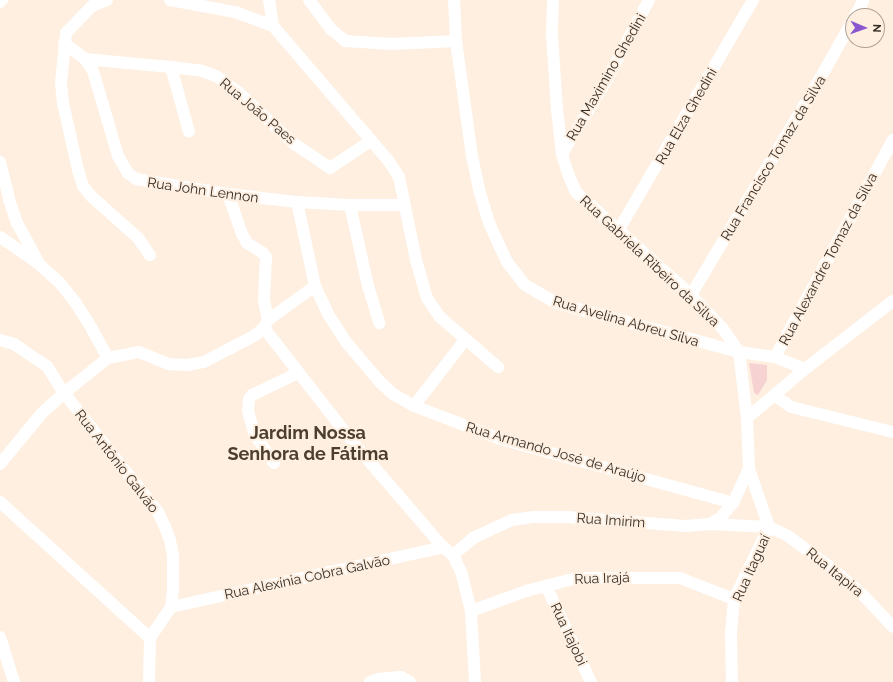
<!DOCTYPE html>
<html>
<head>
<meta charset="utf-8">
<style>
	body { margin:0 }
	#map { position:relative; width:893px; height:682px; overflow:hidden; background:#feefe0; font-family:Raleway,sans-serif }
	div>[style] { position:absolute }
	.green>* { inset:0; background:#f7d2d2 }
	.minor>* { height:12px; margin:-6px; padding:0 6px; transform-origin:6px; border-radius:6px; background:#fff }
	span { translate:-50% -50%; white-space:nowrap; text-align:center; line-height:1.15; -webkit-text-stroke:4px #feefe0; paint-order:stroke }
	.street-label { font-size:14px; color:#352e27 }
	.district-label { font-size:18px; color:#4d3f2f; font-weight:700 }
	.north { position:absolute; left:845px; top:8px; width:40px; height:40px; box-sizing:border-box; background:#feefe0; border:1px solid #aea296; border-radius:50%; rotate:92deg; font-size:11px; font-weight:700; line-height:16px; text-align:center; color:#352e27 }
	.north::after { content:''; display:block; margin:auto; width:14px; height:18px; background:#8b57cf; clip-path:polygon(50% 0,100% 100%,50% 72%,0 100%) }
</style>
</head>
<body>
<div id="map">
	<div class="green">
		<div style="clip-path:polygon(749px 363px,767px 365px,767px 380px,758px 395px,754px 393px)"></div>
	</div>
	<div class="minor">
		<div style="left:107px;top:0;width:16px;rotate:158deg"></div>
		<div style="left:92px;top:6px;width:37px;rotate:134deg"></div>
		<div style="left:66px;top:33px;width:49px;rotate:95.8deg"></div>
		<div style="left:61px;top:82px;width:21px;rotate:85deg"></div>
		<div style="left:63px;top:103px;width:69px;rotate:77.4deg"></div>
		<div style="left:78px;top:170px;width:17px;rotate:73deg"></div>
		<div style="left:83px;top:186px;width:13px;rotate:51deg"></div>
		<div style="left:91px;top:196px;width:63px;rotate:41.8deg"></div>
		<div style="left:138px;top:238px;width:21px;rotate:55deg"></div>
		<div style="left:170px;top:0;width:66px;rotate:10.5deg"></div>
		<div style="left:235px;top:12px;width:40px;rotate:20.2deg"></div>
		<div style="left:273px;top:26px;width:177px;rotate:49.4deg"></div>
		<div style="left:388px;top:160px;width:20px;rotate:57deg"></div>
		<div style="left:399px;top:177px;width:85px;rotate:78.4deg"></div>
		<div style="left:416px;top:260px;width:40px;rotate:74deg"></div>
		<div style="left:427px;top:298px;width:23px;rotate:56deg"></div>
		<div style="left:440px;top:317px;width:77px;rotate:40.8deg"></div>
		<div style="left:269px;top:0;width:26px;rotate:81deg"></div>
		<div style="left:309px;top:0;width:38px;rotate:53deg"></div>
		<div style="left:332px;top:30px;width:17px;rotate:40deg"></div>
		<div style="left:345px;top:41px;width:47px;rotate:3.7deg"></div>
		<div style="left:392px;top:44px;width:64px;rotate:-2.7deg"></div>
		<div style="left:454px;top:0;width:41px;rotate:87.2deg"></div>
		<div style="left:456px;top:41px;width:116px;rotate:82.1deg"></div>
		<div style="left:472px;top:156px;width:38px;rotate:78deg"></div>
		<div style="left:480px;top:193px;width:31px;rotate:73deg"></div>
		<div style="left:489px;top:223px;width:43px;rotate:65.2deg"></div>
		<div style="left:507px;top:262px;width:29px;rotate:52deg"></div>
		<div style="left:525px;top:285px;width:36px;rotate:30deg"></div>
		<div style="left:556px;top:303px;width:189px;rotate:15deg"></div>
		<div style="left:739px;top:352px;width:36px;rotate:8deg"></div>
		<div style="left:775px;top:357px;width:32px;rotate:22deg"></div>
		<div style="left:553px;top:0;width:36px;rotate:92deg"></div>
		<div style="left:552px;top:36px;width:74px;rotate:86.1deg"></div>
		<div style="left:557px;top:110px;width:44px;rotate:83.5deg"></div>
		<div style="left:562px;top:154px;width:21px;rotate:73deg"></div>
		<div style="left:568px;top:174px;width:20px;rotate:66deg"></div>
		<div style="left:576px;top:192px;width:154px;rotate:41.8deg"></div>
		<div style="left:691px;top:295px;width:47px;rotate:46.7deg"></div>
		<div style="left:723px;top:329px;width:28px;rotate:55deg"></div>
		<div style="left:739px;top:352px;width:66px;rotate:83.1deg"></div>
		<div style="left:747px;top:418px;width:51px;rotate:87.8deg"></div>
		<div style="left:749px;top:469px;width:61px;rotate:71deg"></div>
		<div style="left:0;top:2px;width:3px;rotate:-45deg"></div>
		<div style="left:855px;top:16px;width:18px;rotate:-61deg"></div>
		<div style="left:64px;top:43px;width:26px;rotate:37deg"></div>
		<div style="left:85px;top:59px;width:14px;rotate:56deg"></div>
		<div style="left:93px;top:71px;width:89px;rotate:73.6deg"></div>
		<div style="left:118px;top:156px;width:20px;rotate:60deg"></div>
		<div style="left:128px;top:173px;width:10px;rotate:37deg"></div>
		<div style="left:136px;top:179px;width:93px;rotate:9.3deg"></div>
		<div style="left:228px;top:194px;width:69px;rotate:6.6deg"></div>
		<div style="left:297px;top:202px;width:53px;rotate:3.2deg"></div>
		<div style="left:350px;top:205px;width:55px"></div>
		<div style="left:85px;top:59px;width:86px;rotate:5.3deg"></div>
		<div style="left:171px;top:67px;width:31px;rotate:7deg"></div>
		<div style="left:202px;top:71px;width:15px;rotate:20deg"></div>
		<div style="left:216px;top:76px;width:27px;rotate:36deg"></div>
		<div style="left:238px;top:92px;width:75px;rotate:42.8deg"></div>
		<div style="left:293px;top:143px;width:45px;rotate:34deg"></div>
		<div style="left:330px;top:168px;width:50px;rotate:-33.7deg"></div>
		<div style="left:171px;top:67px;width:67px;rotate:74.5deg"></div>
		<div style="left:562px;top:154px;width:83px;rotate:-58.8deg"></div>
		<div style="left:605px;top:83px;width:94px;rotate:-62.1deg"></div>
		<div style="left:0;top:162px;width:38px;rotate:76deg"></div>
		<div style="left:9px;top:199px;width:25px;rotate:72deg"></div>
		<div style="left:17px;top:223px;width:21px;rotate:61deg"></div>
		<div style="left:27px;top:241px;width:27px;rotate:62deg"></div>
		<div style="left:40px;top:265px;width:25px;rotate:42deg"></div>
		<div style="left:59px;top:282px;width:26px;rotate:51deg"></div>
		<div style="left:75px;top:302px;width:24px;rotate:57deg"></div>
		<div style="left:88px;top:322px;width:41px;rotate:60.9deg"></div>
		<div style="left:228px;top:194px;width:42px;rotate:70.7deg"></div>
		<div style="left:242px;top:234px;width:10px;rotate:61deg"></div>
		<div style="left:247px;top:243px;width:19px;rotate:32deg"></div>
		<div style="left:263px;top:253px;width:5px;rotate:53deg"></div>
		<div style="left:266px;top:257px;width:43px;rotate:92.7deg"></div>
		<div style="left:264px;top:300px;width:20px;rotate:79deg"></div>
		<div style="left:297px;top:202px;width:86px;rotate:77.9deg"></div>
		<div style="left:315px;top:286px;width:31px;rotate:65deg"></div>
		<div style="left:328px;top:314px;width:33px;rotate:57deg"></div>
		<div style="left:346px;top:342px;width:52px;rotate:49.6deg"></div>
		<div style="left:380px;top:382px;width:18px;rotate:43deg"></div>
		<div style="left:393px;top:394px;width:24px;rotate:30deg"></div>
		<div style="left:350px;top:205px;width:83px;rotate:77.5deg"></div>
		<div style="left:368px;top:286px;width:39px;rotate:73deg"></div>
		<div style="left:618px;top:231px;width:268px;rotate:-59.7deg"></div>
		<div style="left:0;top:237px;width:46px;rotate:34.4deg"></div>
		<div style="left:691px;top:295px;width:240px;rotate:-59.2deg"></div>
		<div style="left:814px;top:89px;width:79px;rotate:-60.5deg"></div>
		<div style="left:264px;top:328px;width:150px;rotate:52.1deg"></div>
		<div style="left:356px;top:446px;width:133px;rotate:49.3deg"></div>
		<div style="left:443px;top:547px;width:13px;rotate:39deg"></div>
		<div style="left:0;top:340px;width:15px;rotate:16deg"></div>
		<div style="left:14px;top:344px;width:40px;rotate:34deg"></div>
		<div style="left:47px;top:366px;width:32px;rotate:58deg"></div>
		<div style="left:64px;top:393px;width:152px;rotate:51.7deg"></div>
		<div style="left:158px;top:512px;width:17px;rotate:65deg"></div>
		<div style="left:165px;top:527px;width:14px;rotate:69deg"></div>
		<div style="left:170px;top:540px;width:16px;rotate:79deg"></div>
		<div style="left:173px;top:556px;width:34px;rotate:90deg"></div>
		<div style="left:173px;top:590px;width:17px;rotate:97deg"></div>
		<div style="left:171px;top:607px;width:37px;rotate:124deg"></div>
		<div style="left:150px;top:638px;width:44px;rotate:91.3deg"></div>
		<div style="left:465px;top:340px;width:83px;rotate:127.7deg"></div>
		<div style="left:414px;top:406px;width:93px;rotate:20.8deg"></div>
		<div style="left:501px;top:439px;width:241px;rotate:15.4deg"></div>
		<div style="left:775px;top:357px;width:247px;rotate:-61.5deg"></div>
		<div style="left:774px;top:395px;width:21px;rotate:35deg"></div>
		<div style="left:791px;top:407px;width:105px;rotate:13.8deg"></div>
		<div style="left:747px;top:418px;width:76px;rotate:-40.2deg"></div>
		<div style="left:805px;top:369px;width:111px;rotate:-37.7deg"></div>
		<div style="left:274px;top:463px;width:36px;rotate:-124deg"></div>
		<div style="left:254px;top:433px;width:23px;rotate:-105deg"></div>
		<div style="left:248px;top:411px;width:12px;rotate:-85deg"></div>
		<div style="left:249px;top:399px;width:5px;rotate:-53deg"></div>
		<div style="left:252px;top:395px;width:51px;rotate:-25.6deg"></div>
		<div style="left:0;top:464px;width:66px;rotate:-50.5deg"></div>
		<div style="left:42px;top:413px;width:30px;rotate:-42deg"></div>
		<div style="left:64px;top:393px;width:56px;rotate:-38.5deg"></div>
		<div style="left:108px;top:358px;width:32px;rotate:-11deg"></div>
		<div style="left:139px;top:352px;width:31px;rotate:22deg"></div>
		<div style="left:168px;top:364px;width:20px;rotate:3deg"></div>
		<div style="left:188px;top:365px;width:16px;rotate:-11deg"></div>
		<div style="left:204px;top:362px;width:56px;rotate:-27.5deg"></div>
		<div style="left:254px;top:336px;width:13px;rotate:-39deg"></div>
		<div style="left:264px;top:328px;width:9px;rotate:-63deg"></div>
		<div style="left:268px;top:320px;width:58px;rotate:-35.9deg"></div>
		<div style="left:0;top:502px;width:202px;rotate:42.2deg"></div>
		<div style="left:710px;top:524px;width:59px;rotate:2.9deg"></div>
		<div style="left:769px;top:527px;width:21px;rotate:25deg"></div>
		<div style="left:788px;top:536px;width:57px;rotate:36.5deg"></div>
		<div style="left:834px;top:570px;width:40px;rotate:41deg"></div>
		<div style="left:864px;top:596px;width:42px;rotate:46.9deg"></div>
		<div style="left:546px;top:586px;width:106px;rotate:64.9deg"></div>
		<div style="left:171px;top:607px;width:279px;rotate:-12.4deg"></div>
		<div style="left:471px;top:611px;width:59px;rotate:-20deg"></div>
		<div style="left:526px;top:591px;width:53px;rotate:-14.3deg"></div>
		<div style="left:577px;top:578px;width:103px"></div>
		<div style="left:680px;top:578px;width:58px;rotate:21.3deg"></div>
		<div style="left:0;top:637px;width:47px;rotate:72.7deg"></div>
		<div style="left:370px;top:682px;width:9px;rotate:-21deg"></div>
		<div style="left:378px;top:679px;width:23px;rotate:-5deg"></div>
		<div style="left:401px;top:677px;width:10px;rotate:29deg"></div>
		<div style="left:475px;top:682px;width:71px;rotate:-93.2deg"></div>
		<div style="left:471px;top:611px;width:38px;rotate:-104deg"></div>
		<div style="left:462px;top:574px;width:21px;rotate:-115deg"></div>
		<div style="left:453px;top:555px;width:26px;rotate:-40deg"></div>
		<div style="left:473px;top:538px;width:43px;rotate:-24.8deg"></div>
		<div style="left:512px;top:520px;width:22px;rotate:-8deg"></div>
		<div style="left:534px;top:517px;width:32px"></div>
		<div style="left:566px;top:517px;width:120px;rotate:4.3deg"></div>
		<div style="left:686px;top:526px;width:24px;rotate:-5deg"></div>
		<div style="left:710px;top:524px;width:12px;rotate:-31deg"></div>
		<div style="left:720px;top:518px;width:20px;rotate:-49deg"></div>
		<div style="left:733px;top:503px;width:38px;rotate:-65deg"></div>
		<div style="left:732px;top:682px;width:49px;rotate:-91.2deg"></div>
		<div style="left:731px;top:633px;width:34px;rotate:-85deg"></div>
		<div style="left:734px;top:599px;width:80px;rotate:-64.1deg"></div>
	</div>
	<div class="street-label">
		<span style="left:606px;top:77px;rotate:-60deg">Rua Maximino Ghedini</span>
		<span style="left:258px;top:111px;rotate:40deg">Rua João Paes</span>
		<span style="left:686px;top:116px;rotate:-60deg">Rua Elza Ghedini</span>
		<span style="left:773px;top:158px;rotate:-59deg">Rua Francisco Tomaz da Silva</span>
		<span style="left:203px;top:190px;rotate:8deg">Rua John Lennon</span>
		<span style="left:828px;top:259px;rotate:-62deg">Rua Alexandre Tomaz da Silva</span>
		<span style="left:650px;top:261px;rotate:43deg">Rua Gabriela Ribeiro da Silva</span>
		<span style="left:626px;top:321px;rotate:16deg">Rua Avelina Abreu Silva</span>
		<span style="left:556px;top:452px;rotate:16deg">Rua Armando José de Araújo</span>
		<span style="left:117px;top:461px;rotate:52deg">Rua Antônio Galvão</span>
		<span style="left:611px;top:520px;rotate:4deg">Rua Imirim</span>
		<span style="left:751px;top:568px;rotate:-66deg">Rua Itaguaí</span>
		<span style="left:835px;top:572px;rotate:39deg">Rua Itapira</span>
		<span style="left:307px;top:577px;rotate:-12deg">Rua Alexínia Cobra Galvão</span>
		<span style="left:602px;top:578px;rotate:-2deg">Rua Irajá</span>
		<span style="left:569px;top:634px;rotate:65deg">Rua Itajobi</span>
	</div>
	<div class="district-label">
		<span style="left:308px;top:444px">Jardim Nossa<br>Senhora de Fátima</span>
	</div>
	<div class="north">N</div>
</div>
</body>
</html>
